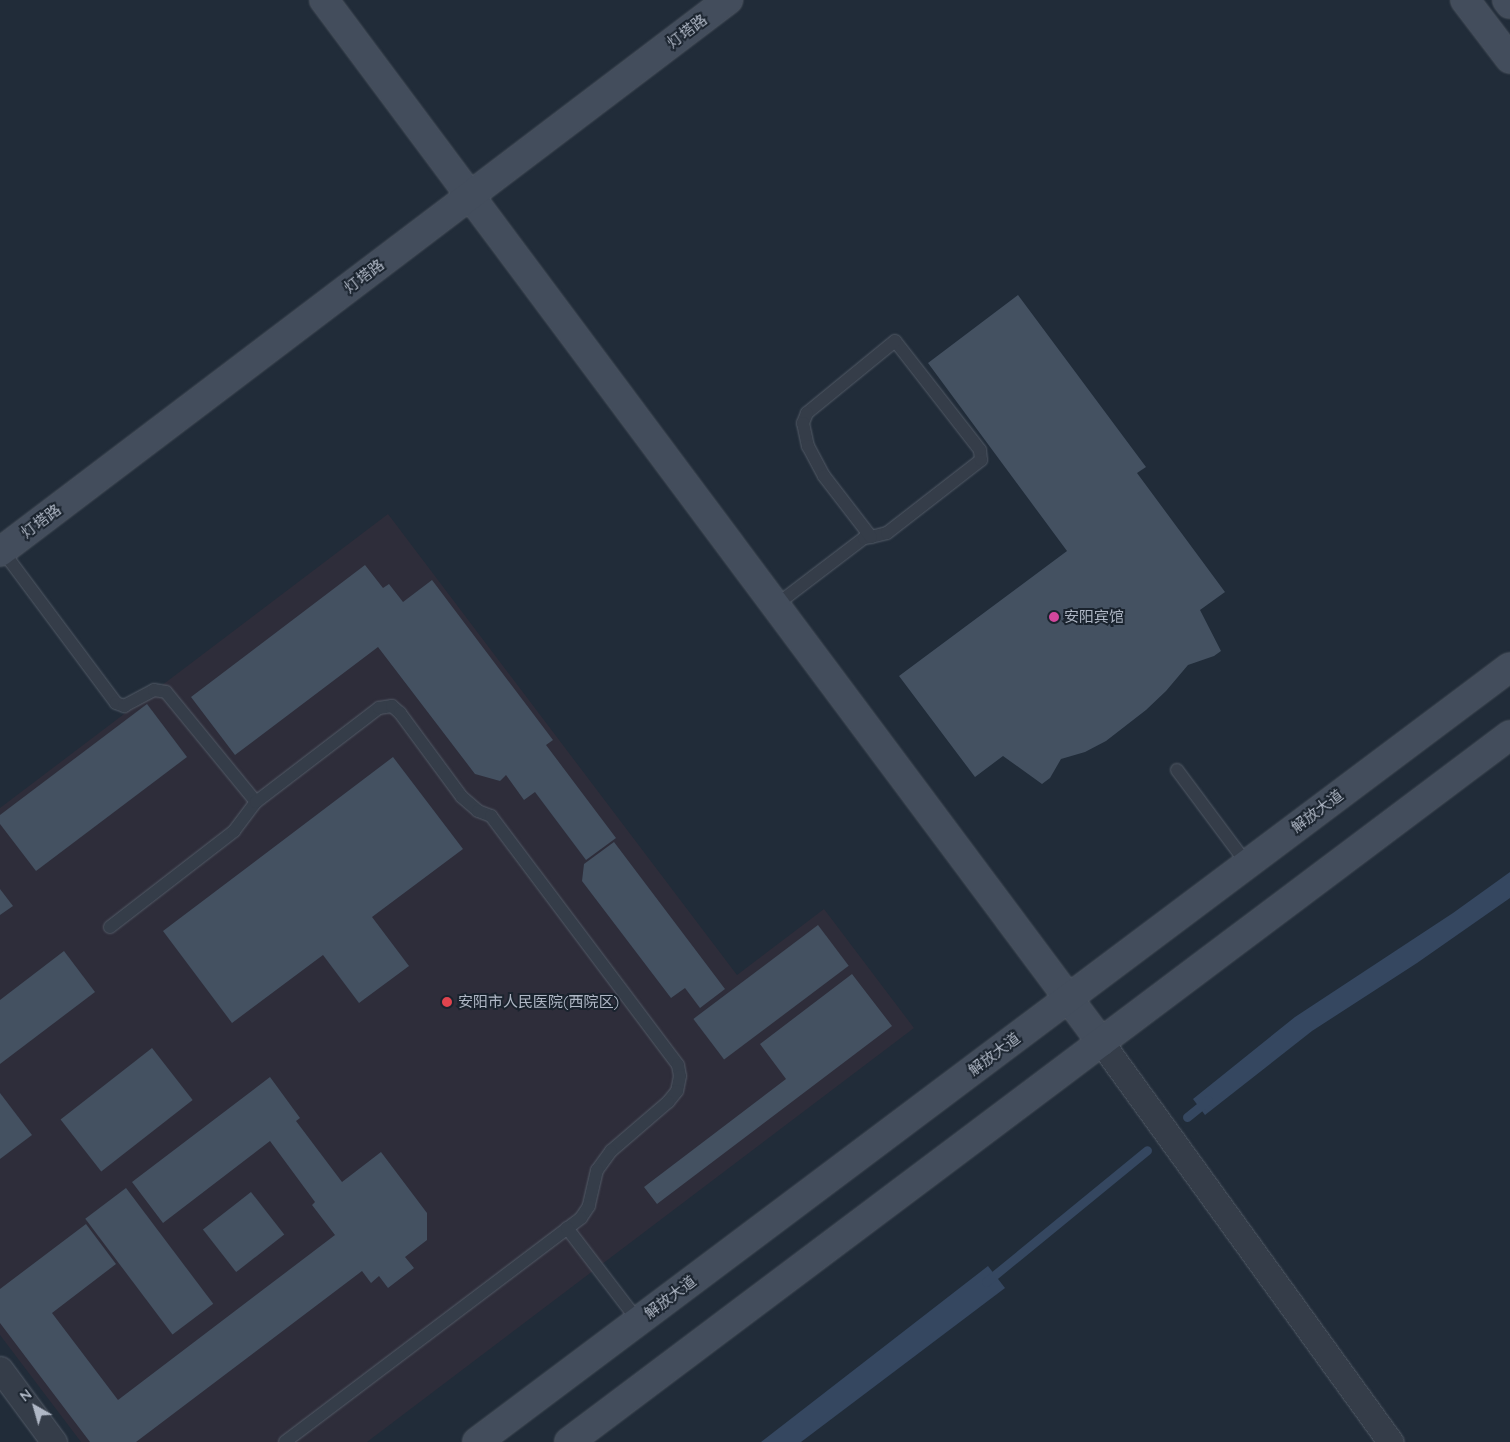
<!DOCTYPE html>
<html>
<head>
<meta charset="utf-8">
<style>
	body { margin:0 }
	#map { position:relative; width:1510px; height:1442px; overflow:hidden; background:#212c39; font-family:Quicksand,"Noto Sans SC",sans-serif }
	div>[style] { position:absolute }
	.medical>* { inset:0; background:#2e2d3a }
	.water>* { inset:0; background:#354760 }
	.stream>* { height:9px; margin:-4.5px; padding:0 4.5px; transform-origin:4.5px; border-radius:4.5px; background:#354760 }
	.building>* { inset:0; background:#445161; transform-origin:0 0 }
	.roads { filter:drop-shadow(0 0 1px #535b67) drop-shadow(0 0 1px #535b67) }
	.lane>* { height:12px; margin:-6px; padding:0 6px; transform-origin:6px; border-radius:6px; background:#353d49 }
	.street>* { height:25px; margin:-12.5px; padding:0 12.5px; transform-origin:12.5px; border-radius:12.5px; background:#353d49 }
	.secondary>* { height:28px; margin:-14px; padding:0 14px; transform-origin:14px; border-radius:14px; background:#434d5c }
	.dots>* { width:14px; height:14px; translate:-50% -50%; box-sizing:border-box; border:2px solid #1a232e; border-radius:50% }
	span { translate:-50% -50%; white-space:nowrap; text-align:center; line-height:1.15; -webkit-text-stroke:4px #1a232e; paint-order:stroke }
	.street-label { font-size:15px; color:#b0b8c6 }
	.poi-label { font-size:15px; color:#b0b8c6 }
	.left { translate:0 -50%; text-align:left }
	.north { position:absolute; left:10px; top:1382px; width:50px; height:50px; -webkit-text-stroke:4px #1a232e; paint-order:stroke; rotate:322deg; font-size:14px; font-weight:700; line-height:20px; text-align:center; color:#b0b8c6 }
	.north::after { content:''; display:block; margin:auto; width:18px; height:22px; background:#b0b8c6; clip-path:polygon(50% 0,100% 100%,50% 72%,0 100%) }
</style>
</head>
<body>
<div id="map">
	<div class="medical">
		<div style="clip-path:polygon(388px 514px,737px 975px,824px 909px,914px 1028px,367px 1442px,81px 1442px,0 1335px,0 808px)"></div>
	</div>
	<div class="water">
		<div style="clip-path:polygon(1510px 872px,1510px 898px,1417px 963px,1312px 1031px,1205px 1115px,1193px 1099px,1295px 1017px,1453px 913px)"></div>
		<div style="clip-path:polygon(988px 1266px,1005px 1288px,801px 1442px,761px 1442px)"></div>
	</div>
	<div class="stream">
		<div style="left:1187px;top:1117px;width:27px;rotate:-39deg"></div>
		<div style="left:986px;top:1282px;width:208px;rotate:-39.3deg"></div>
	</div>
	<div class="building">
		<div style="clip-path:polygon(1018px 295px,1146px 467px,1137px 473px,1225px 592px,1200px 610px,1221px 651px,1214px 656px,1188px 665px,1166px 691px,1146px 710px,1106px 741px,1085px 752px,1061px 759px,1050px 778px,1042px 784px,1003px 756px,975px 777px,899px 676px,1067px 551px,928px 363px)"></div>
		<div style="clip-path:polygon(365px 565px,383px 588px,389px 584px,403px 602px,432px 580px,553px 740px,546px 745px,616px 838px,586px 860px,535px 792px,524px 800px,506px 775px,500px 781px,475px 774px,378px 647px,235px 755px,191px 697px)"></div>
		<div style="clip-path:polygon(147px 704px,187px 757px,36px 871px,0 824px,0 815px)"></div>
		<div style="clip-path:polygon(393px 757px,463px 849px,372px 917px,409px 966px,359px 1003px,323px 955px,232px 1023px,163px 931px)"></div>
		<div style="clip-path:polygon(614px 842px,725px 989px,700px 1008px,685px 988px,671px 998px,582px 881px,584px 864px)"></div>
		<div style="clip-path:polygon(0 889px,13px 906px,0 915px)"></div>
		<div style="left:818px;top:925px;width:51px;height:156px;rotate:53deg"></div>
		<div style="clip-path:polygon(64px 951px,95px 992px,0 1064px,0 1000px)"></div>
		<div style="clip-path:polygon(852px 974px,892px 1026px,657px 1204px,644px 1187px,786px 1079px,760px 1044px)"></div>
		<div style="left:152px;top:1048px;width:66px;height:116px;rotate:52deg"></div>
		<div style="clip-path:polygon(270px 1077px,300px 1118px,296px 1121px,342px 1182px,381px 1152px,427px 1213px,427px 1240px,405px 1257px,414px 1268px,388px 1288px,379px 1276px,371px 1283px,362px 1271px,136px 1442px,90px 1442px,0 1323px,0 1289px,86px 1224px,116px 1264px,52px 1313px,118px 1400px,335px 1235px,312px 1205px,315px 1202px,270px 1141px,163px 1223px,132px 1182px)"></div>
		<div style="clip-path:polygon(0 1093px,32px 1135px,0 1159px)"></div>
		<div style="left:126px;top:1188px;width:145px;height:51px;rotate:53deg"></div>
		<div style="left:251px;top:1192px;width:54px;height:61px;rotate:52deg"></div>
	</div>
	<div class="roads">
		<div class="lane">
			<div style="left:2px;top:550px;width:191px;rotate:53.3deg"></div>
			<div style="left:116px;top:703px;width:9px;rotate:21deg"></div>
			<div style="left:124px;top:706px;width:34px;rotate:-28deg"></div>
			<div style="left:154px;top:690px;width:12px;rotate:9deg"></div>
			<div style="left:166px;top:692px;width:142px;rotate:50.7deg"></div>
			<div style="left:776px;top:605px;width:111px;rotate:-37.3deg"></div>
			<div style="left:864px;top:538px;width:7px;rotate:-8deg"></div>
			<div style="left:871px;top:537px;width:16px;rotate:-14deg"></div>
			<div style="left:887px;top:533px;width:119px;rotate:-37.8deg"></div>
			<div style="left:981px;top:460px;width:10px;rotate:-96deg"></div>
			<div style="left:980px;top:450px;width:138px;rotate:-127.9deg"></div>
			<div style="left:895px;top:341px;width:114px;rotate:140.7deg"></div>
			<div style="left:807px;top:413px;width:11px;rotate:112deg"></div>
			<div style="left:803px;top:423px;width:24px;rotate:78deg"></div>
			<div style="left:808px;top:446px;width:34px;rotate:62deg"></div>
			<div style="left:824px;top:476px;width:77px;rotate:52.4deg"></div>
			<div style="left:1177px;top:770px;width:117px;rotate:53.3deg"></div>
			<div style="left:110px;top:927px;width:157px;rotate:-37.7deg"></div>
			<div style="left:234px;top:831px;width:36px;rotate:-53deg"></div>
			<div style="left:256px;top:802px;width:155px;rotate:-37.4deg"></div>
			<div style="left:379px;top:708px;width:13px;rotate:-9deg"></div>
			<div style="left:392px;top:706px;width:11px;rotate:41deg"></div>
			<div style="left:400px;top:713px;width:104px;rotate:53.6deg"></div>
			<div style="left:462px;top:797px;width:21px;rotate:41deg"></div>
			<div style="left:478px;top:811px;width:14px;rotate:21deg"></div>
			<div style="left:491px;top:816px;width:311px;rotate:53.1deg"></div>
			<div style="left:678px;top:1065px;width:11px;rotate:80deg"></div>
			<div style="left:680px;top:1076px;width:15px;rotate:101deg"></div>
			<div style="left:677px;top:1091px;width:14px;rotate:129deg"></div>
			<div style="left:668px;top:1102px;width:75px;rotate:139.3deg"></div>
			<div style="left:611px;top:1151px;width:24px;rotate:126deg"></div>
			<div style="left:597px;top:1170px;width:37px;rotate:103deg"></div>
			<div style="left:589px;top:1206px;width:14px;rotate:124deg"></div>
			<div style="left:581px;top:1218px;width:371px;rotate:142.9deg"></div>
			<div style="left:567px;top:1228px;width:117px;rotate:52.6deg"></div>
		</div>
		<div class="street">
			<div style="left:1101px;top:1042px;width:494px;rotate:54.1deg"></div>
			<div style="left:0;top:1369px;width:91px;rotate:53.5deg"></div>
		</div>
		<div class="secondary">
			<div style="left:324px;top:0;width:1300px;rotate:53.29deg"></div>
			<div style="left:1465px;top:0;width:74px;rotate:52.7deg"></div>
			<div style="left:1507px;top:0;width:5px;rotate:53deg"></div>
			<div style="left:0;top:552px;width:914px;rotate:-37.17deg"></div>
			<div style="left:477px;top:1442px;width:1291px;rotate:-36.88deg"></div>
			<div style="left:569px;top:1442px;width:1177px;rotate:-36.92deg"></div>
		</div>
	</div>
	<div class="dots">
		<div style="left:1054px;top:617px;background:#d1479c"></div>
		<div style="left:447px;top:1002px;background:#e0444e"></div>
	</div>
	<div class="street-label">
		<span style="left:687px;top:31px;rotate:-37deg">灯塔路</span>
		<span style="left:364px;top:276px;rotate:-37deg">灯塔路</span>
		<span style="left:41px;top:521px;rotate:-37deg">灯塔路</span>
		<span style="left:1317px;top:811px;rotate:-37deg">解放大道</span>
		<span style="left:994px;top:1054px;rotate:-37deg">解放大道</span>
		<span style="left:670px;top:1297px;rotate:-37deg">解放大道</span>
	</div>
	<div class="poi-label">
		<span class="left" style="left:1064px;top:617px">安阳宾馆</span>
		<span class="left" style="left:458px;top:1002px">安阳市人民医院(西院区)</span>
	</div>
	<div class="north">N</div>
</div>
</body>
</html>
